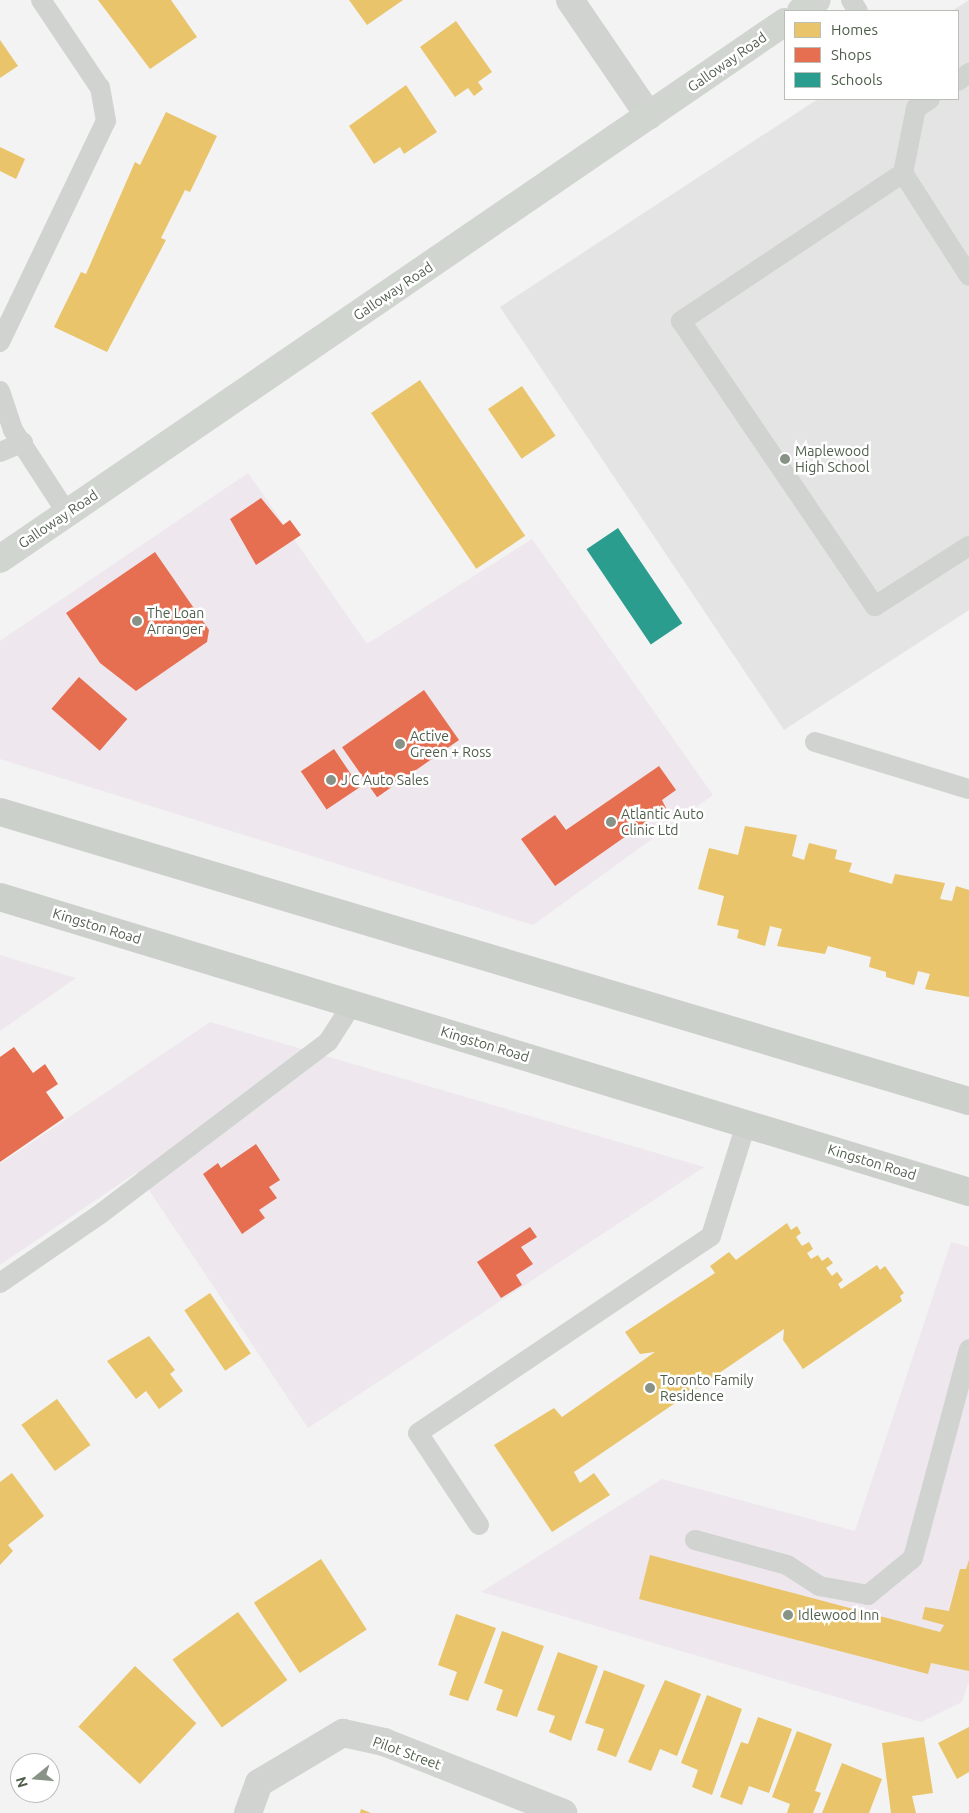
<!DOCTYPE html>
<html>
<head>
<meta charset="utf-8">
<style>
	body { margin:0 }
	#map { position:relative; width:969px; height:1813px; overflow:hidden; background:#f3f3f3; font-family:Ubuntu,sans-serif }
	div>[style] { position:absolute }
	.commercial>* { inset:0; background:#eee7ed }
	.education>* { inset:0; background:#e5e4e5 }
	.homes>* { inset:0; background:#e9c46a; transform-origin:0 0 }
	.shops>* { inset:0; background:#e76f51; transform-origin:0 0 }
	.schools>* { inset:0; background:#2a9d8f; transform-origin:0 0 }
	.lane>* { height:20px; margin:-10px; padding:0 10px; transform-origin:10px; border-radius:10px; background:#d0d3cf }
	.street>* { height:28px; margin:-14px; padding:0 14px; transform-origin:14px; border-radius:14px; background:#d0d3cf }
	.secondary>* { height:28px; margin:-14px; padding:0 14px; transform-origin:14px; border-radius:14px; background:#d1d5d0 }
	.primary>* { height:28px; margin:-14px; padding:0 14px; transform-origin:14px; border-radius:14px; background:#ccd0cb }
	.dots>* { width:14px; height:14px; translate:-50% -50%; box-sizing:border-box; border:2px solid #fff; border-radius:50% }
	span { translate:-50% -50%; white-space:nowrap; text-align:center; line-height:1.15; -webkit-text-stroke:5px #fff; paint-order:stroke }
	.street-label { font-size:14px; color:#4f5e4b }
	.poi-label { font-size:14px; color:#4f5e4b }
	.left { translate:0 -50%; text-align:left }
	.legend { position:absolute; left:784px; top:10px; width:175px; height:90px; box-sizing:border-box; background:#fff; border:1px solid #b9bfb7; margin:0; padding:6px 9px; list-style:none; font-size:15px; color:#4f5e4b }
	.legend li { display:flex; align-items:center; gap:10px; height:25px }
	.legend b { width:25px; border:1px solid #b9bfb7 }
	.north { position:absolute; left:10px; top:1753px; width:50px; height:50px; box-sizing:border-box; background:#fff; border:1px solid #b9bfb7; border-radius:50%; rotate:253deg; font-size:14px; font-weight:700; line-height:20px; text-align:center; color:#4f5e4b }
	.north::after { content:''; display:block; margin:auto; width:18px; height:22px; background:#889286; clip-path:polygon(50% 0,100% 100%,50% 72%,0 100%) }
</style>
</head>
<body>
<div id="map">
	<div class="commercial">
		<div style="clip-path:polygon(248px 473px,367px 644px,532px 539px,713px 795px,533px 925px,0 759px,0 641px)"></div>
		<div style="clip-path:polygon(0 955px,76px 978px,0 1031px)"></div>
		<div style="clip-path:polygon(210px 1022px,704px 1167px,308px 1428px,137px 1172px,0 1265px,0 1164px)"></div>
		<div style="clip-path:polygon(951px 1242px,969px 1247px,969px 1681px,962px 1702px,921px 1722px,481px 1592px,662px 1479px,855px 1531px)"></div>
	</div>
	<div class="education">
		<div style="clip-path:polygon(969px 0,969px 610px,784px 730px,500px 307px,818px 99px,958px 99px,958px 11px,952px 11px)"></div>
	</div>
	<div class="homes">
		<div style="clip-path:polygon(98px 0,171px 0,197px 37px,150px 69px)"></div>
		<div style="clip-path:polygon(349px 0,403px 0,367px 25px)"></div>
		<div style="clip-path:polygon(456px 21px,492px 72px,478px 82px,483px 89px,474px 96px,468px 88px,455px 97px,420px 47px)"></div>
		<div style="clip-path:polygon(0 40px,18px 66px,0 78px)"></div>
		<div style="clip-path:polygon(406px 85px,437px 132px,404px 154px,400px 147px,374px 164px,349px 126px)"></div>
		<div style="clip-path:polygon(166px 112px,217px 136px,190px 192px,185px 190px,161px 238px,166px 240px,107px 352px,54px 327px,81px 272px,86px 274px,135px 162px,140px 165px)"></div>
		<div style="clip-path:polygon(0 147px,25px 159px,16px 179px,0 171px)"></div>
		<div style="left:420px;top:380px;width:188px;height:59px;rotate:56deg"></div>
		<div style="left:522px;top:386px;width:60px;height:41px;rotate:56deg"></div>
		<div style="clip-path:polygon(745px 826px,797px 835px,792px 856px,804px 860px,809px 843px,837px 850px,835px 859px,852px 863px,849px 872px,892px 884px,895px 874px,945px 883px,940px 899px,952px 901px,956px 886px,969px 890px,969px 997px,925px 989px,930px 974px,918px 971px,914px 985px,886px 977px,886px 972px,869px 967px,871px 957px,828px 946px,825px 954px,777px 946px,782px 929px,770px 926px,765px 946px,737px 938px,739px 930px,717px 925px,724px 896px,698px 889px,709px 848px,738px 855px)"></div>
		<div style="clip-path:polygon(787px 1223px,791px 1230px,797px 1226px,801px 1233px,796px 1237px,802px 1246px,809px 1242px,813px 1249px,807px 1253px,811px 1259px,818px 1255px,822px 1261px,828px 1257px,833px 1263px,826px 1268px,832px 1276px,837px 1272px,843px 1280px,838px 1284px,841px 1289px,877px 1265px,880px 1270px,885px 1266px,904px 1293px,900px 1296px,902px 1301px,803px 1369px,783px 1340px,784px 1329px,574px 1472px,580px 1483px,594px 1473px,610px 1495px,552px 1532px,494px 1445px,554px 1408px,562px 1417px,655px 1352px,640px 1354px,625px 1332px,715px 1273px,710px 1266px,729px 1252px,736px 1260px)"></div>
		<div style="left:210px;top:1293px;width:73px;height:31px;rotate:56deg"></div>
		<div style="clip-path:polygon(149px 1336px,175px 1370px,170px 1374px,183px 1391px,159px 1409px,146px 1391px,136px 1399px,107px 1361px)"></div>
		<div style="left:57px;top:1399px;width:57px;height:44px;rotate:54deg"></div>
		<div style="clip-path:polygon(12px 1473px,44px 1516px,8px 1545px,13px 1551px,0 1565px,0 1482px)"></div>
		<div style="clip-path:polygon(650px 1555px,940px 1632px,944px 1625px,922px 1619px,925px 1607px,949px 1611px,960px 1569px,966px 1569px,969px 1560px,969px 1671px,931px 1663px,928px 1674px,639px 1599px)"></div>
		<div style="left:321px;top:1559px;width:84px;height:80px;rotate:57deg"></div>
		<div style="left:238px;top:1612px;width:84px;height:81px;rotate:54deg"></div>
		<div style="clip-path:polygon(456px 1614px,496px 1628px,468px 1701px,449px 1695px,457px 1672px,438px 1665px)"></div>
		<div style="clip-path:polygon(502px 1631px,544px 1646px,517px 1717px,496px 1710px,503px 1690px,484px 1683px)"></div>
		<div style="clip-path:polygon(558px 1652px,598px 1666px,571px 1741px,549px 1732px,555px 1716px,537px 1710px)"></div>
		<div style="left:135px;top:1666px;width:84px;height:83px;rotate:43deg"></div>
		<div style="clip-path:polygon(604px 1670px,645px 1685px,616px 1757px,597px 1750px,604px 1729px,585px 1723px)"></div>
		<div style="clip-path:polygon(665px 1680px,701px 1694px,677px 1756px,660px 1749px,651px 1771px,628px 1762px)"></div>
		<div style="clip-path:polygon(707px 1695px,742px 1709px,712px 1795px,692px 1787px,698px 1770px,681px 1763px)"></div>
		<div style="clip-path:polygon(758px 1717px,792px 1729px,769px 1793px,749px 1786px,742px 1805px,720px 1797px,741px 1742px,748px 1744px)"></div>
		<div style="clip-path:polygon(969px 1727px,969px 1772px,957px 1779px,938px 1743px)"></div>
		<div style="clip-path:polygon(797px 1731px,832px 1744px,815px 1791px,821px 1793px,813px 1813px,787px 1813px,790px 1804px,772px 1797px)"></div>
		<div style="clip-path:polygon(924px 1737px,933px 1793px,912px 1796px,916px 1813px,891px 1813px,882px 1743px)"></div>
		<div style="clip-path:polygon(842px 1763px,882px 1779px,869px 1813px,822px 1813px)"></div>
		<div style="clip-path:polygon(361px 1809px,371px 1813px,360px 1813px)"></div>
	</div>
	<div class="shops">
		<div style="clip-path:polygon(261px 498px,283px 525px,290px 520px,301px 535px,256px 565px,230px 519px)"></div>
		<div style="clip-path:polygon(155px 552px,209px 630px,207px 642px,136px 691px,100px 663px,66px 613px)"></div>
		<div style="left:79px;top:677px;width:64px;height:42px;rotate:41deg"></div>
		<div style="left:424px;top:690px;width:61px;height:100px;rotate:55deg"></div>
		<div style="left:334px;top:749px;width:46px;height:40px;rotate:56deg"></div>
		<div style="clip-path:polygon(659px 766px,676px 790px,662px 800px,666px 808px,555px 886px,521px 839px,555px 815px,566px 830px)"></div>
		<div style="clip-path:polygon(14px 1047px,33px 1073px,45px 1064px,58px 1084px,46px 1092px,64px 1118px,0 1162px,0 1057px)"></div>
		<div style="clip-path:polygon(256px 1144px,280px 1180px,269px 1187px,277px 1198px,259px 1210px,265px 1218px,242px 1234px,203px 1174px,218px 1163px,221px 1168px)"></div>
		<div style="clip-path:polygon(530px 1227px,537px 1237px,521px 1247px,533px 1264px,516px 1275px,522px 1285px,501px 1298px,477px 1262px)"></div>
	</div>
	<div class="schools">
		<div style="left:618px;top:528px;width:115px;height:38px;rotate:56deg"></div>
	</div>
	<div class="lane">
		<div style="left:851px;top:0;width:13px;rotate:58deg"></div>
		<div style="left:958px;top:81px;width:14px;rotate:-36deg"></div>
		<div style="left:930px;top:99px;width:17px;rotate:147deg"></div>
		<div style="left:916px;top:108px;width:66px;rotate:101.3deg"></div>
		<div style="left:903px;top:173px;width:122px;rotate:57.3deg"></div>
		<div style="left:903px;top:173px;width:267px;rotate:146.3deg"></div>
		<div style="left:681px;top:321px;width:345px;rotate:55.8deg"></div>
		<div style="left:875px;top:606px;width:112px;rotate:-32.6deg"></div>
		<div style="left:0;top:342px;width:245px;rotate:-64.4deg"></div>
		<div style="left:106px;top:121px;width:34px;rotate:-100deg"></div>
		<div style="left:100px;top:88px;width:106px;rotate:-123.8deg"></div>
		<div style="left:0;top:391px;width:41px;rotate:71.6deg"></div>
		<div style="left:13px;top:430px;width:99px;rotate:57deg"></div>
		<div style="left:0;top:452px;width:25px;rotate:-23deg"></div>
		<div style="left:815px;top:742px;width:161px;rotate:17deg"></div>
		<div style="left:0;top:1283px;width:120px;rotate:-34.5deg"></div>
		<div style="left:99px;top:1215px;width:287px;rotate:-37.1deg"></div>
		<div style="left:328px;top:1042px;width:46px;rotate:-57.3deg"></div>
		<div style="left:479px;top:1525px;width:110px;rotate:-123.5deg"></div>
		<div style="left:418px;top:1433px;width:353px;rotate:-33.9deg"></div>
		<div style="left:711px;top:1236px;width:117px;rotate:-72.6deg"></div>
		<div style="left:695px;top:1540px;width:95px;rotate:15.2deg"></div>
		<div style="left:787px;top:1565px;width:38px;rotate:33deg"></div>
		<div style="left:819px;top:1586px;width:50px;rotate:10.4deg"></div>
		<div style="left:868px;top:1595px;width:58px;rotate:-39.4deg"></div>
		<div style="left:913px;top:1558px;width:216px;rotate:-75deg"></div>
	</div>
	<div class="street">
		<div style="left:570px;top:0;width:140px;rotate:55.7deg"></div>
		<div style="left:248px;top:1813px;width:32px;rotate:-70deg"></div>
		<div style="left:259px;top:1783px;width:98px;rotate:-30.8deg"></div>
		<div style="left:343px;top:1733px;width:42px;rotate:12.4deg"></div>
		<div style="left:384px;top:1742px;width:193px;rotate:21.6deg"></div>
	</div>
	<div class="secondary">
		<div style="left:801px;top:11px;width:19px;rotate:-35deg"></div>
		<div style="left:0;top:559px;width:951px;rotate:-34.38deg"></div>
	</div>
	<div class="primary">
		<div style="left:0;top:812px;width:1011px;rotate:16.61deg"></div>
		<div style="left:0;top:897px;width:1013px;rotate:16.93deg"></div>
	</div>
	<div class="dots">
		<div style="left:785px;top:459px;background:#889286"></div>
		<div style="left:137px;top:621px;background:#889286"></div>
		<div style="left:400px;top:744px;background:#889286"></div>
		<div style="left:331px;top:780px;background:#889286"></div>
		<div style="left:611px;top:822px;background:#889286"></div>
		<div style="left:650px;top:1388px;background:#889286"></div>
		<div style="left:788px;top:1615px;background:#889286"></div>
	</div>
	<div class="street-label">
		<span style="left:727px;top:62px;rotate:-35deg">Galloway Road</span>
		<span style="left:393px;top:291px;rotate:-34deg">Galloway Road</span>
		<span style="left:58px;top:519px;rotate:-34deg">Galloway Road</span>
		<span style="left:97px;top:926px;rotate:17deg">Kingston Road</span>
		<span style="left:485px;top:1044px;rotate:17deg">Kingston Road</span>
		<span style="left:872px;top:1162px;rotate:17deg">Kingston Road</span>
		<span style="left:407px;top:1753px;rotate:20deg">Pilot Street</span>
	</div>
	<div class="poi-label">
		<span class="left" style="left:795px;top:459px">Maplewood<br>High School</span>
		<span class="left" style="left:147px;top:621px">The Loan<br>Arranger</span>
		<span class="left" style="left:410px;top:744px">Active<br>Green + Ross</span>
		<span class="left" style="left:341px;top:780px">J C Auto Sales</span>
		<span class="left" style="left:621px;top:822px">Atlantic Auto<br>Clinic Ltd</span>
		<span class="left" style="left:660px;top:1388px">Toronto Family<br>Residence</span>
		<span class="left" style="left:798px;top:1615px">Idlewood Inn</span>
	</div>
	<ul class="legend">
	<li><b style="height:14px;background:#e9c46a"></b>Homes</li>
	<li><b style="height:14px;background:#e76f51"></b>Shops</li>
	<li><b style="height:14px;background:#2a9d8f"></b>Schools</li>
	</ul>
	<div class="north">N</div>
</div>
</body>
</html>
